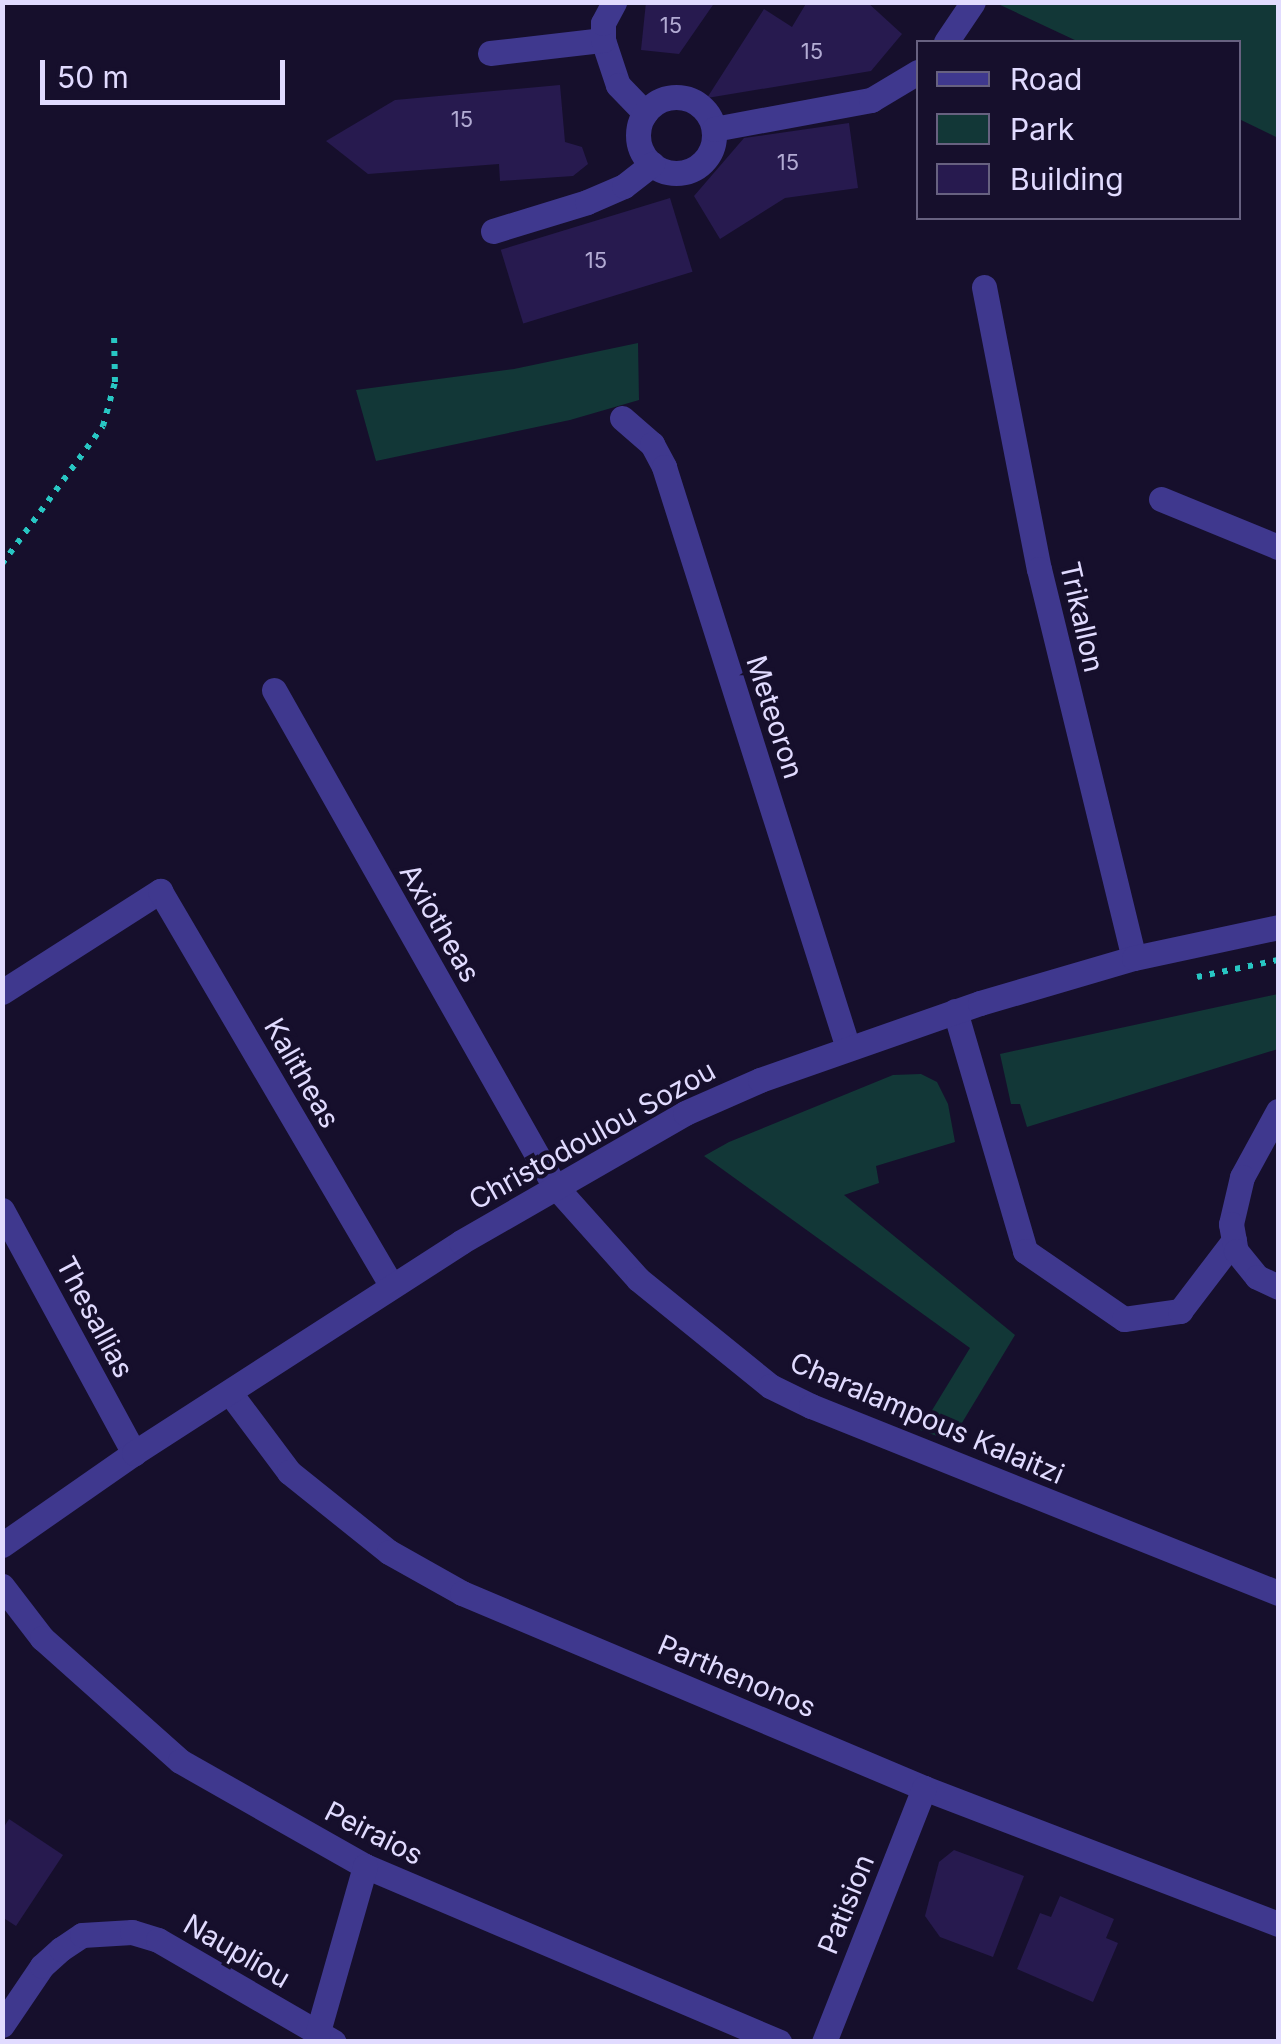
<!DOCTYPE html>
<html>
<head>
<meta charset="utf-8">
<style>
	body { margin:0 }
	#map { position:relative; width:1281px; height:2044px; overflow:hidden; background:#160f2c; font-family:Inter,sans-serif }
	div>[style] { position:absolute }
	.green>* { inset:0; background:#123737 }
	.building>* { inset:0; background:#271a4f; transform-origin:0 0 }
	.path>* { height:6px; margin-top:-3px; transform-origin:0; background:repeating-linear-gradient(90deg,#28c6c3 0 5px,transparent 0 13px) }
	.minor>* { height:25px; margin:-12.5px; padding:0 12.5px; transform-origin:12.5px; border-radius:12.5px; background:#3f388e }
	.minor>.ring { margin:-12.5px; padding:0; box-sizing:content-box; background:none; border:25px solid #3f388e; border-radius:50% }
	span { translate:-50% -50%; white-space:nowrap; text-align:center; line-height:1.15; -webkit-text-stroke:8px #160f2c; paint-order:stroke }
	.number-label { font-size:22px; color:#b2abd3 }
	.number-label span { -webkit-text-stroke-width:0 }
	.street-label { font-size:28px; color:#e1dbff }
	.frame { position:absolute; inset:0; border:5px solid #e1dbff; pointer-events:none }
	.legend { position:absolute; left:916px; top:40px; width:325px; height:180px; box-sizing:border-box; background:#160f2c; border:2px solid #676180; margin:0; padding:12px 18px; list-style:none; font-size:30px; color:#e1dbff }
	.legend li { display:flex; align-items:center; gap:20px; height:50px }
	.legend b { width:50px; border:2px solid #676180 }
	.scale { position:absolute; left:40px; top:60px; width:245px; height:45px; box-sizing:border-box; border:5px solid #e1dbff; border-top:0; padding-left:12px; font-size:30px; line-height:35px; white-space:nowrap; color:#e1dbff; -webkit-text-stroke:8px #160f2c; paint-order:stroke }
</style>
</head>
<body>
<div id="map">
	<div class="green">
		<div style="clip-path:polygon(996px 3px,1278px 3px,1278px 138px,1239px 119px,1238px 42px,1079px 42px)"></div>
		<div style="clip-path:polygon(638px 343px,639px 400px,570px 420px,376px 461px,356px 390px,514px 369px)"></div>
		<div style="clip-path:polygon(1278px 994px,1278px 1049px,1027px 1127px,1020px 1104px,1011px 1104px,1000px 1054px)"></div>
		<div style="clip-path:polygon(921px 1074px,937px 1082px,948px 1104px,955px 1142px,876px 1166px,879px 1183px,844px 1195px,1015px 1335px,951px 1441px,920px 1430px,970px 1348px,704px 1156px,729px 1142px,893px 1075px)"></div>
	</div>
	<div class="building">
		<div style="clip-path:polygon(646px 2px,715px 2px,679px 54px,641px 50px)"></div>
		<div style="clip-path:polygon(807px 2px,867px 2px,902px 34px,871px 71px,707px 98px,764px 9px,792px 27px)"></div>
		<div style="clip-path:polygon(560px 85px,565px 142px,582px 147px,588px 164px,573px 176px,500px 181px,499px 164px,368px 174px,326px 141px,395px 100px)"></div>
		<div style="clip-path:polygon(849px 123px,858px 188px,785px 198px,720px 239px,694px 196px,744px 138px)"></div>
		<div style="left:670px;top:198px;width:77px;height:177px;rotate:73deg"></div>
		<div style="clip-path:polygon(9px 1819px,63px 1855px,16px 1926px,2px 1917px,2px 1830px)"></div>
		<div style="clip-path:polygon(954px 1850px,1024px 1876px,993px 1957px,940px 1937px,925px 1916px,939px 1862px)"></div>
		<div style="clip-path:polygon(1060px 1896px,1114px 1919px,1106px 1938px,1118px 1943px,1093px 2002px,1017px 1969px,1040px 1913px,1051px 1917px)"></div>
	</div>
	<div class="path">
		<div style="left:2px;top:564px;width:171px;rotate:-53.8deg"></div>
		<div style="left:103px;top:426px;width:46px;rotate:-74.7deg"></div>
		<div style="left:115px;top:382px;width:46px;rotate:-91.2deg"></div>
		<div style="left:1197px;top:977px;width:83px;rotate:-11.9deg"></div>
	</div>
	<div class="minor">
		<div style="left:603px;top:40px;width:47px;rotate:71.6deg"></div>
		<div style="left:618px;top:85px;width:39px;rotate:46deg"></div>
		<div style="left:946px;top:42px;width:48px;rotate:-56deg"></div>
		<div style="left:490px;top:53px;width:114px;rotate:-6.6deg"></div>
		<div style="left:603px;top:40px;width:17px;rotate:-90deg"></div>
		<div style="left:603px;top:23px;width:24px;rotate:-62deg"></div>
		<div class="ring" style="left:638px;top:97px;width:51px;height:51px"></div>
		<div style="left:714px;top:129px;width:160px;rotate:-10.5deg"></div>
		<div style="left:871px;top:100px;width:55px;rotate:-30.8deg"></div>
		<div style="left:493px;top:231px;width:98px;rotate:-17.1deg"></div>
		<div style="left:587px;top:202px;width:40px;rotate:-23.4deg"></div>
		<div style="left:624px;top:186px;width:36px;rotate:-38deg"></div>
		<div style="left:984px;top:287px;width:287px;rotate:79deg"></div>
		<div style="left:1039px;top:569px;width:400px;rotate:76.3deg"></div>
		<div style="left:622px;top:418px;width:40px;rotate:41deg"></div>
		<div style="left:652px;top:444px;width:26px;rotate:62deg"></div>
		<div style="left:664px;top:467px;width:609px;rotate:72.43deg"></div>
		<div style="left:1161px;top:499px;width:126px;rotate:22.3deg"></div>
		<div style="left:274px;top:690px;width:569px;rotate:60.51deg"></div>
		<div style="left:554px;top:1185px;width:126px;rotate:48.2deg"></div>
		<div style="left:638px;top:1279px;width:170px;rotate:39deg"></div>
		<div style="left:770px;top:1386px;width:46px;rotate:26deg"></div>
		<div style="left:811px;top:1406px;width:503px;rotate:21.82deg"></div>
		<div style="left:2px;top:992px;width:188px;rotate:-32.6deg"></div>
		<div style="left:160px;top:891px;width:458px;rotate:59.6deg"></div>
		<div style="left:955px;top:1011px;width:250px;rotate:73.7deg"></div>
		<div style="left:1025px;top:1251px;width:120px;rotate:34.5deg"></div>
		<div style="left:1124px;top:1319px;width:57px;rotate:-8.1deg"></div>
		<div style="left:1180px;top:1311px;width:89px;rotate:-52.7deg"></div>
		<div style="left:1278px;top:1111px;width:75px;rotate:118.6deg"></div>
		<div style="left:1242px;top:1177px;width:48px;rotate:103.2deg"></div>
		<div style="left:1231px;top:1224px;width:27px;rotate:80deg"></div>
		<div style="left:1236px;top:1251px;width:33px;rotate:51deg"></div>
		<div style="left:1257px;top:1277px;width:23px;rotate:25deg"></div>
		<div style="left:2px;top:1210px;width:277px;rotate:61.5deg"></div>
		<div style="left:230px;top:1393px;width:99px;rotate:53.2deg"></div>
		<div style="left:289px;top:1472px;width:128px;rotate:38.7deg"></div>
		<div style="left:389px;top:1552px;width:84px;rotate:29.3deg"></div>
		<div style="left:462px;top:1593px;width:501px;rotate:22.88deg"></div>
		<div style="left:924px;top:1788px;width:379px;rotate:21deg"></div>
		<div style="left:2px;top:1545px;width:161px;rotate:-34.9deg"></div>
		<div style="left:134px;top:1453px;width:389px;rotate:-32.8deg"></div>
		<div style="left:461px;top:1242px;width:258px;rotate:-29.9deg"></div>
		<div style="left:685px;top:1113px;width:82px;rotate:-23.7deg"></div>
		<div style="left:760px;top:1080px;width:233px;rotate:-19.3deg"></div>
		<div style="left:980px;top:1003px;width:160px;rotate:-16.3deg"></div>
		<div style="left:1134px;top:958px;width:147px;rotate:-12.1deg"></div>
		<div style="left:2px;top:1586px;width:66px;rotate:52.4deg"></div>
		<div style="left:42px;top:1638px;width:185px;rotate:41.7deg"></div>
		<div style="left:180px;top:1761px;width:213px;rotate:29.6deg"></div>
		<div style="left:365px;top:1866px;width:450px;rotate:23deg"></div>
		<div style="left:2px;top:2025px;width:71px;rotate:-55.9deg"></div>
		<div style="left:42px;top:1966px;width:25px;rotate:-42deg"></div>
		<div style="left:61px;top:1949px;width:25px;rotate:-34deg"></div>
		<div style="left:82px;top:1935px;width:50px;rotate:-3.4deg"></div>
		<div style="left:132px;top:1932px;width:27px;rotate:17deg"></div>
		<div style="left:158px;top:1940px;width:203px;rotate:30.1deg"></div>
		<div style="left:315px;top:2042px;width:183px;rotate:-74.1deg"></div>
		<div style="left:824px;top:2042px;width:273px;rotate:-68.5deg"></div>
	</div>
	<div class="number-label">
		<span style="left:671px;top:26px">15</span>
		<span style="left:812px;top:52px">15</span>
		<span style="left:462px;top:120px">15</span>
		<span style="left:788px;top:163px">15</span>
		<span style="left:596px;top:261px">15</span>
	</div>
	<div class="street-label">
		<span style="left:1082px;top:617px;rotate:77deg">Trikallon</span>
		<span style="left:775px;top:717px;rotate:72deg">Meteoron</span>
		<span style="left:440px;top:923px;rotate:60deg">Axiotheas</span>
		<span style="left:302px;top:1073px;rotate:60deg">Kalitheas</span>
		<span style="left:592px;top:1135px;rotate:-29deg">Christodoulou Sozou</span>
		<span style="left:95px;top:1317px;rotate:62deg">Thesallias</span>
		<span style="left:927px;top:1418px;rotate:23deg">Charalampous Kalaitzi</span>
		<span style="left:737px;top:1676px;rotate:23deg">Parthenonos</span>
		<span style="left:374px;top:1833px;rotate:27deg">Peiraios</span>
		<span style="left:846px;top:1904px;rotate:-68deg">Patision</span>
		<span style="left:237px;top:1951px;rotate:30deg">Naupliou</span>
	</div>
	<div class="frame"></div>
	<ul class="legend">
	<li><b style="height:12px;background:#3f388e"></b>Road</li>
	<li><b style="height:28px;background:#123737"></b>Park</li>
	<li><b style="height:28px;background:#271a4f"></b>Building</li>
	</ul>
	<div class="scale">50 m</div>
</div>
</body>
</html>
